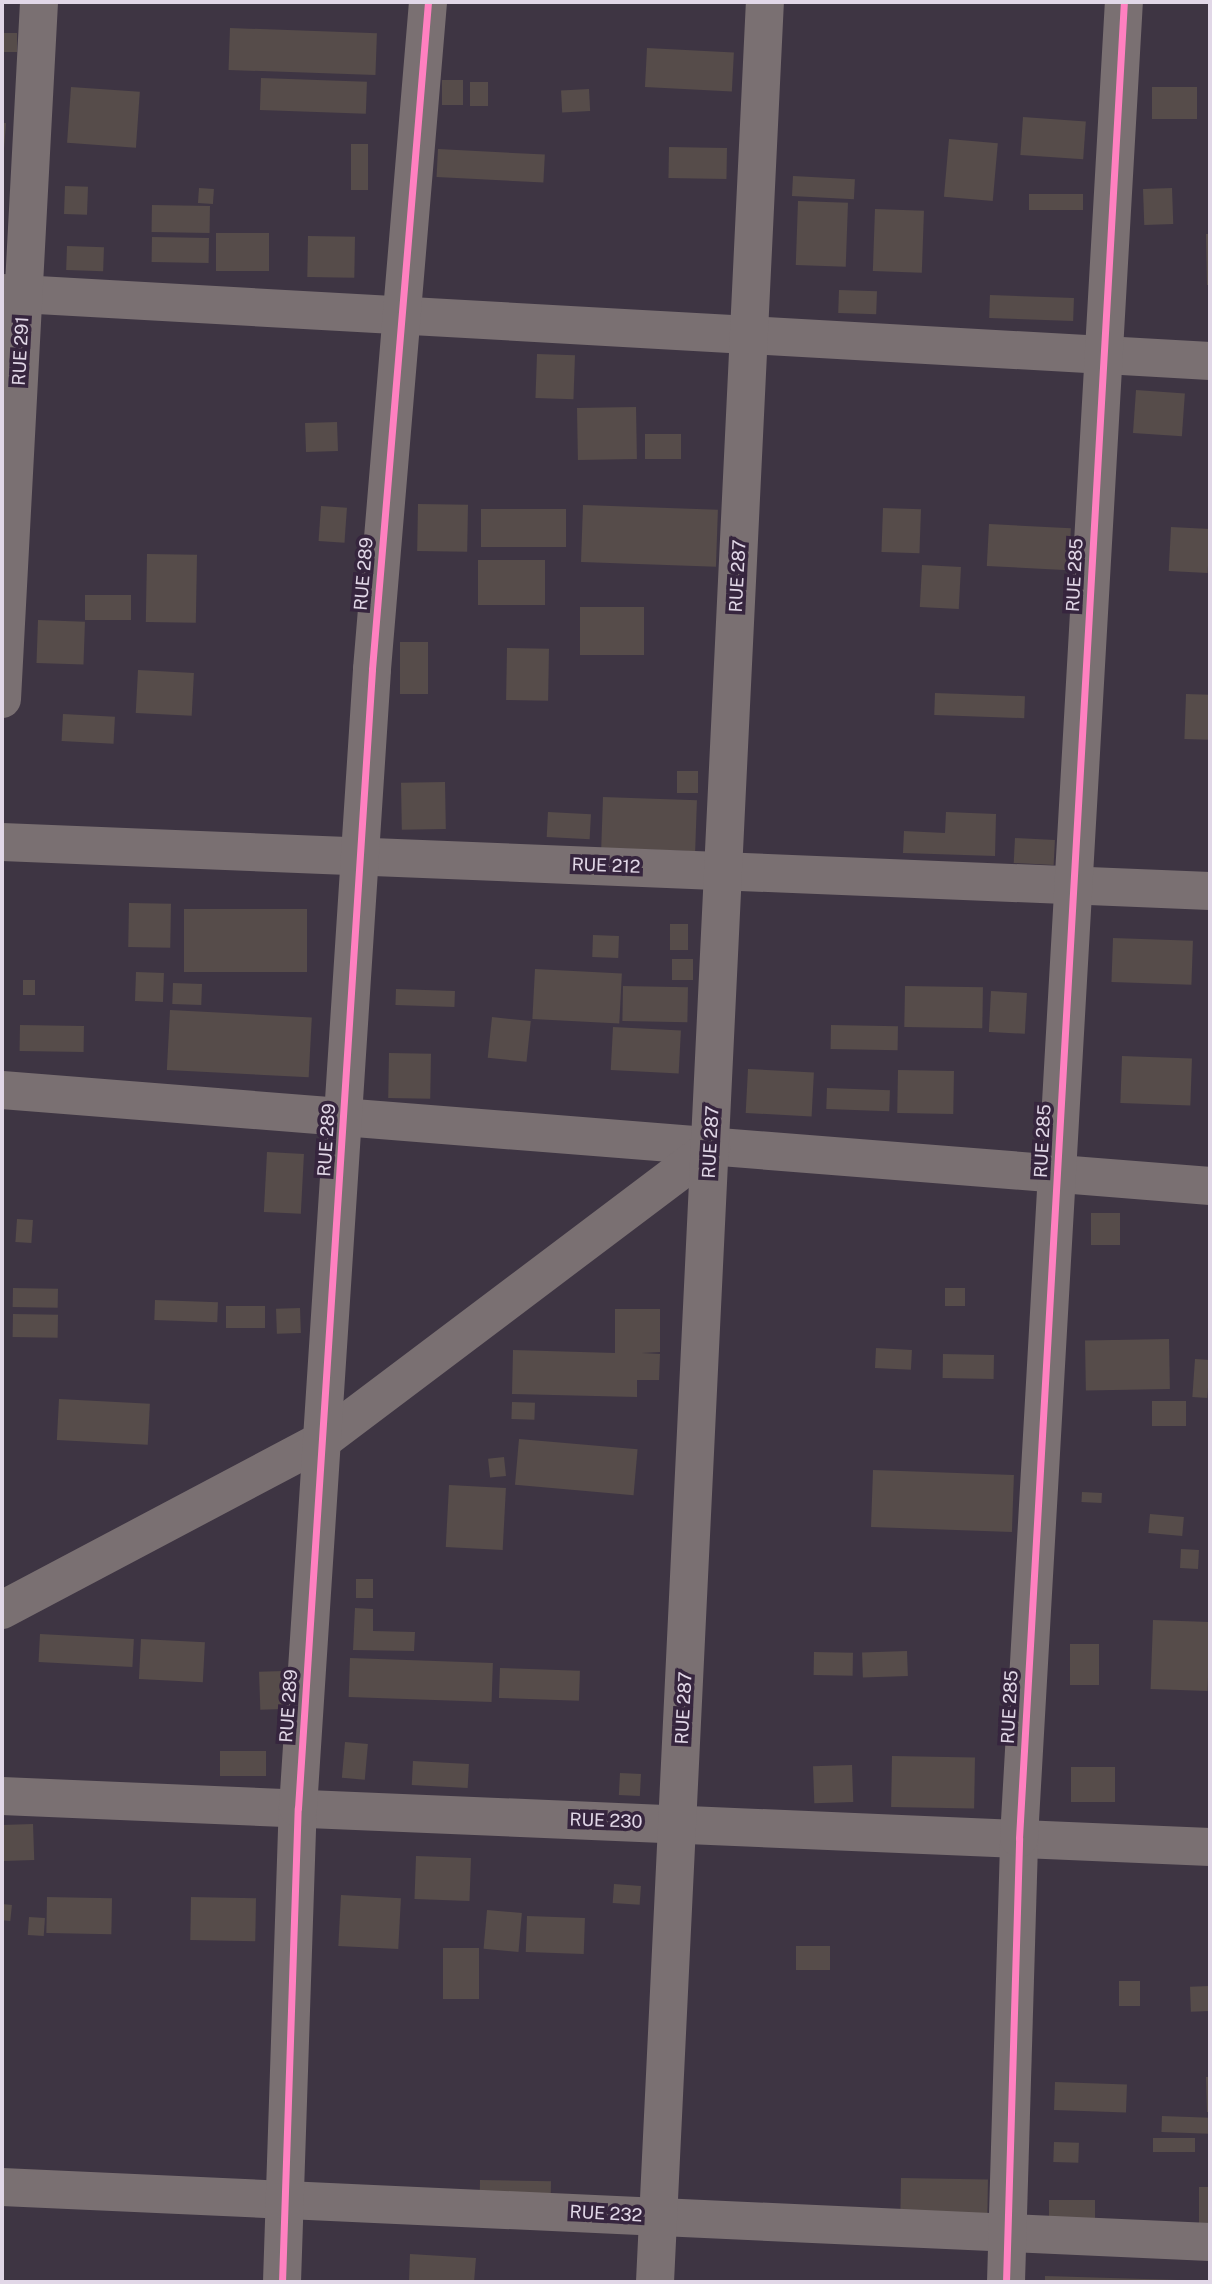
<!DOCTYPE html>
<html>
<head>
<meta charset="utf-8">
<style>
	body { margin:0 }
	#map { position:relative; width:1212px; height:2284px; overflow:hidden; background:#3e3543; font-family:"Public Sans",sans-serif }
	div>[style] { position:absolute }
	.building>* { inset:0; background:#564c4a; transform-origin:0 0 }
	.minor>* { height:38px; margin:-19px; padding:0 19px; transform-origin:19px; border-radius:19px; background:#7a7072 }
	.cycleway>* { height:7px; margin:-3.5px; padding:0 3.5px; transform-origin:3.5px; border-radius:3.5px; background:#ff80c0 }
	span { translate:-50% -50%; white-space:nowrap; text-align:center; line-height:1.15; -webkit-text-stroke:7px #36253e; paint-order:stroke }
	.street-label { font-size:18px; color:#e1d7e7 }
	.frame { position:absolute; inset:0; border:4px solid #e1d7e7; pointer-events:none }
</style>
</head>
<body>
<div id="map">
	<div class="building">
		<div style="left:230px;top:28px;width:147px;height:42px;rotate:2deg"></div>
		<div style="left:2px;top:33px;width:15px;height:19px"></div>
		<div style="left:647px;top:48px;width:87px;height:39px;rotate:3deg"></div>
		<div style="left:261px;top:78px;width:106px;height:32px;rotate:2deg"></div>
		<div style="left:442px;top:80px;width:21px;height:25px"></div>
		<div style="left:470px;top:82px;width:18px;height:24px"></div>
		<div style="left:71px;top:87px;width:69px;height:56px;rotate:4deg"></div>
		<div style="left:1152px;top:87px;width:45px;height:32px"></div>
		<div style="left:589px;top:89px;width:22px;height:28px;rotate:87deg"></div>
		<div style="left:1023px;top:117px;width:63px;height:38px;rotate:4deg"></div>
		<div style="clip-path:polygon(2px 123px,6px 123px,4px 149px,2px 149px)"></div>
		<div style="left:949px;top:139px;width:49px;height:58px;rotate:5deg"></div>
		<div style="left:351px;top:144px;width:17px;height:46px"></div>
		<div style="left:669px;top:147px;width:58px;height:31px;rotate:1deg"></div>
		<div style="left:438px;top:149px;width:107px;height:28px;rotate:3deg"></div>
		<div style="left:793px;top:176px;width:62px;height:20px;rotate:3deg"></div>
		<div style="left:65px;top:186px;width:23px;height:28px;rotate:2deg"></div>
		<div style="left:199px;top:188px;width:15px;height:15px;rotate:4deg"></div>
		<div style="left:1172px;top:188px;width:36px;height:29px;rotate:88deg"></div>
		<div style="left:1029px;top:194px;width:54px;height:16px"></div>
		<div style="left:798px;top:201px;width:50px;height:64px;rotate:2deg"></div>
		<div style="left:152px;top:205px;width:58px;height:27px;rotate:1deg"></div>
		<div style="left:875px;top:209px;width:49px;height:62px;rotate:2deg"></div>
		<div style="left:269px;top:233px;width:38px;height:53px;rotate:90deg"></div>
		<div style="clip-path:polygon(1206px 234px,1210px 234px,1210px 285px,1207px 285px)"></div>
		<div style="left:308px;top:236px;width:47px;height:41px;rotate:1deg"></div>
		<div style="left:152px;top:237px;width:57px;height:25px;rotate:1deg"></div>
		<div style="left:67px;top:246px;width:37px;height:24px;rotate:2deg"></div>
		<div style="left:839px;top:290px;width:38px;height:23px;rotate:2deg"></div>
		<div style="left:990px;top:295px;width:84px;height:23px;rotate:2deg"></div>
		<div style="left:537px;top:354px;width:38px;height:44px;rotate:2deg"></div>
		<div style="left:1136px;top:390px;width:49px;height:43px;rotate:4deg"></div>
		<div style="left:636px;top:407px;width:52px;height:59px;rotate:89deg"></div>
		<div style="left:337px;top:422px;width:29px;height:32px;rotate:88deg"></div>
		<div style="left:645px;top:434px;width:36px;height:25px"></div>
		<div style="left:418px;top:504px;width:50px;height:47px;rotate:1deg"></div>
		<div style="left:583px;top:505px;width:135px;height:57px;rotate:2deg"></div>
		<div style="left:321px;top:506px;width:26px;height:35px;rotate:4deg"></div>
		<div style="left:883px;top:508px;width:38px;height:44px;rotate:2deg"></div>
		<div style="left:481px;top:509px;width:85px;height:38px"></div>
		<div style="left:989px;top:524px;width:82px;height:42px;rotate:3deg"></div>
		<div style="left:1171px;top:527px;width:39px;height:44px;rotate:3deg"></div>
		<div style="left:147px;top:554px;width:50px;height:68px;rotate:1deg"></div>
		<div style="left:478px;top:560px;width:67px;height:45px"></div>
		<div style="left:922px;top:565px;width:39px;height:42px;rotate:3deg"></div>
		<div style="left:85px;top:595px;width:46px;height:25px"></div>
		<div style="left:580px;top:607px;width:64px;height:48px"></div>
		<div style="left:38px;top:620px;width:47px;height:43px;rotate:2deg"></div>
		<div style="left:400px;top:642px;width:28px;height:52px"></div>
		<div style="left:507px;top:648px;width:42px;height:52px;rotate:1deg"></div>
		<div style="left:138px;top:670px;width:56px;height:43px;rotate:3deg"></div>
		<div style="left:935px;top:693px;width:90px;height:22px;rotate:2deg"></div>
		<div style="left:1186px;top:694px;width:24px;height:45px;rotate:2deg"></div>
		<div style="left:63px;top:714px;width:52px;height:27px;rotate:3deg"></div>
		<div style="left:677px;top:771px;width:21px;height:22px"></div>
		<div style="left:445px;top:782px;width:47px;height:44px;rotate:89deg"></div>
		<div style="left:603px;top:797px;width:94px;height:51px;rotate:2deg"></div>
		<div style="left:548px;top:812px;width:43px;height:25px;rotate:3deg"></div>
		<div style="clip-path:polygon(946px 812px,996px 814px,995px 856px,903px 853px,904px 831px,945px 833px)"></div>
		<div style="left:1015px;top:838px;width:40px;height:25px;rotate:3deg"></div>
		<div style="left:129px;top:903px;width:42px;height:44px;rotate:1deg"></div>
		<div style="left:184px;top:909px;width:123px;height:63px"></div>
		<div style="left:670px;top:924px;width:18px;height:26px"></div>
		<div style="left:593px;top:935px;width:26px;height:22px;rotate:2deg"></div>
		<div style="left:1113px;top:938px;width:80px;height:44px;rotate:2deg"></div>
		<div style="left:672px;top:959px;width:21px;height:21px"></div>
		<div style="left:535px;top:969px;width:87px;height:50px;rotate:3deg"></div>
		<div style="left:136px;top:972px;width:28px;height:29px;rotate:2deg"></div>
		<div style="left:23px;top:980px;width:12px;height:15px"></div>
		<div style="left:173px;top:983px;width:29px;height:21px;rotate:2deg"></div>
		<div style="left:623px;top:986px;width:65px;height:35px;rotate:1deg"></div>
		<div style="left:905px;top:986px;width:78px;height:41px;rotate:1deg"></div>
		<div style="left:396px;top:989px;width:59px;height:16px;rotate:2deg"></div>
		<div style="left:991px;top:991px;width:36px;height:41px;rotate:3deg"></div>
		<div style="left:170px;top:1010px;width:142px;height:60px;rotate:3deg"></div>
		<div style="left:492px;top:1017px;width:39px;height:41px;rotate:6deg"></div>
		<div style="left:20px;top:1025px;width:64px;height:26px;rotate:1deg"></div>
		<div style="left:831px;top:1025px;width:67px;height:24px;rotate:1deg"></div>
		<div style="left:613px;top:1027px;width:68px;height:43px;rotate:3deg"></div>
		<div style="left:389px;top:1053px;width:42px;height:45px;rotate:1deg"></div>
		<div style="left:1122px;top:1056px;width:70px;height:47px;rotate:2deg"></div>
		<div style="left:748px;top:1069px;width:66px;height:44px;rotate:3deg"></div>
		<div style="left:898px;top:1070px;width:56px;height:43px;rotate:1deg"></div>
		<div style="left:827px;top:1088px;width:63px;height:21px;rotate:2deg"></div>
		<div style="left:267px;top:1152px;width:37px;height:60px;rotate:3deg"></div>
		<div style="left:1091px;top:1213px;width:29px;height:32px"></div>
		<div style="left:17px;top:1219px;width:16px;height:23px;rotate:4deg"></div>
		<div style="left:13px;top:1288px;width:45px;height:19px;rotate:1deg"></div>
		<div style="left:945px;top:1288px;width:20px;height:18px"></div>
		<div style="left:155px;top:1300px;width:63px;height:20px;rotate:2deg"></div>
		<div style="left:226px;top:1306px;width:39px;height:22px"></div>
		<div style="left:300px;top:1308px;width:25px;height:24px;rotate:88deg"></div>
		<div style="clip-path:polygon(615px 1309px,660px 1309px,660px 1352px,641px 1353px,660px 1354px,659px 1380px,637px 1380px,637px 1397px,512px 1394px,513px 1350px,615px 1353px)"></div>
		<div style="left:13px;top:1314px;width:45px;height:23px;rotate:1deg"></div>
		<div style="left:1169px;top:1339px;width:50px;height:84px;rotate:89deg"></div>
		<div style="left:876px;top:1348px;width:36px;height:20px;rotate:3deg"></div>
		<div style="left:943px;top:1354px;width:51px;height:24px;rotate:1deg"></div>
		<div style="left:1195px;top:1359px;width:15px;height:38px;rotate:4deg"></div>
		<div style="left:59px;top:1399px;width:91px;height:41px;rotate:3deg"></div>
		<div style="left:1152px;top:1401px;width:34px;height:25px"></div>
		<div style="left:512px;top:1402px;width:23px;height:17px;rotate:2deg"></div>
		<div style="left:519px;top:1439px;width:119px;height:46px;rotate:5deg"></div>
		<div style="left:504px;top:1457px;width:19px;height:16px;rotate:84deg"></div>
		<div style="left:873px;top:1470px;width:141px;height:57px;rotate:2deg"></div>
		<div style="left:449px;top:1485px;width:57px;height:62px;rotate:3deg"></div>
		<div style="left:1082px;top:1492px;width:20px;height:10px;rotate:3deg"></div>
		<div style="left:1150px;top:1514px;width:34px;height:19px;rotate:5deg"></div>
		<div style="left:1181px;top:1549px;width:18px;height:19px;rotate:3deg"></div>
		<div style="left:373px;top:1579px;width:19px;height:17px;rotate:90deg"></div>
		<div style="clip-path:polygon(355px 1608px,373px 1609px,373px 1631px,415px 1632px,414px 1651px,353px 1650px)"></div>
		<div style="left:1153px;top:1620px;width:57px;height:69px;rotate:2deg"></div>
		<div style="left:40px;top:1634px;width:94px;height:28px;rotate:3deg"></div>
		<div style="left:141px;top:1639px;width:64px;height:40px;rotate:3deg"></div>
		<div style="left:1070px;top:1644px;width:29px;height:41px"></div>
		<div style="left:907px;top:1651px;width:25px;height:45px;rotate:88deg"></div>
		<div style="left:814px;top:1652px;width:39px;height:23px;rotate:1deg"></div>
		<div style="left:350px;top:1658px;width:143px;height:39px;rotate:2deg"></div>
		<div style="left:500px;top:1668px;width:80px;height:30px;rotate:2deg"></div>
		<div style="left:283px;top:1671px;width:38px;height:24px;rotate:88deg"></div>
		<div style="left:345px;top:1742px;width:23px;height:36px;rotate:5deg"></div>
		<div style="left:266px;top:1751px;width:25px;height:46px;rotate:90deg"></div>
		<div style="left:892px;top:1756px;width:83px;height:51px;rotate:1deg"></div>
		<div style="left:413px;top:1761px;width:56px;height:24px;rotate:3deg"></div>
		<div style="left:852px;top:1765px;width:37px;height:39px;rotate:88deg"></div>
		<div style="left:1071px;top:1767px;width:44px;height:35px"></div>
		<div style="left:620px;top:1773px;width:21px;height:22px;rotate:3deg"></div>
		<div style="left:33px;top:1824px;width:36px;height:31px;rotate:88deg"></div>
		<div style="left:416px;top:1856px;width:55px;height:43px;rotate:2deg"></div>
		<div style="left:614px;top:1884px;width:27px;height:19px;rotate:4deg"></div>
		<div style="left:341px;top:1895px;width:60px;height:51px;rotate:3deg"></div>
		<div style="left:47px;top:1897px;width:65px;height:36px;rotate:1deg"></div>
		<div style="left:191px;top:1897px;width:65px;height:43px;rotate:1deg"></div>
		<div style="left:2px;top:1904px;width:10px;height:16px;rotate:6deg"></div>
		<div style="left:487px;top:1910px;width:35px;height:39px;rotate:5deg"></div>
		<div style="left:527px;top:1916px;width:58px;height:36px;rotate:2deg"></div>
		<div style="left:29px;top:1917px;width:16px;height:18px;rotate:4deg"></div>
		<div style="left:796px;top:1946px;width:34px;height:24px"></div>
		<div style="left:443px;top:1948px;width:36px;height:51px"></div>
		<div style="left:1119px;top:1981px;width:21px;height:25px"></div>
		<div style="left:1209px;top:1986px;width:25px;height:19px;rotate:88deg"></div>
		<div style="clip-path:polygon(1206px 2077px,1210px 2077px,1210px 2112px,1207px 2112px)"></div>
		<div style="left:1055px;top:2082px;width:72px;height:28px;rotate:2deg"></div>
		<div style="left:1162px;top:2116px;width:48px;height:16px;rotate:2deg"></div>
		<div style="left:1153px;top:2138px;width:42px;height:14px"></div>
		<div style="left:1054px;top:2142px;width:25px;height:20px;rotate:2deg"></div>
		<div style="left:901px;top:2178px;width:87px;height:37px;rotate:1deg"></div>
		<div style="left:480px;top:2180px;width:71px;height:19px;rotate:1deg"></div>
		<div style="left:1199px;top:2187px;width:11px;height:45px"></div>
		<div style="left:1049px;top:2200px;width:46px;height:26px"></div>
		<div style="clip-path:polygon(410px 2254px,476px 2258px,474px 2282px,409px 2282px)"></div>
		<div style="clip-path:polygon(1045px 2276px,1178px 2280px,1178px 2282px,1045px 2282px)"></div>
	</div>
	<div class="minor">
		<div style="left:2px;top:293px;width:1210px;rotate:3.22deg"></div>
		<div style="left:2px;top:699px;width:698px;rotate:-86.96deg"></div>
		<div style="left:2px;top:842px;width:1209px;rotate:2.32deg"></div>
		<div style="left:2px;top:1090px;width:1212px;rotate:4.54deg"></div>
		<div style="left:2px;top:1610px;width:363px;rotate:-27.9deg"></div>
		<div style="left:323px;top:1440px;width:486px;rotate:-37deg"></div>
		<div style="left:2px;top:1796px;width:1209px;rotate:2.42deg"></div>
		<div style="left:2px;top:2187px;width:1209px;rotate:2.61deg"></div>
		<div style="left:282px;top:2282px;width:474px;rotate:-88.1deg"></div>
		<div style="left:298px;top:1808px;width:1141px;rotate:-86.28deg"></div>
		<div style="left:372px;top:669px;width:669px;rotate:-85.2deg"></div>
		<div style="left:655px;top:2282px;width:2283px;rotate:-87.24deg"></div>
		<div style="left:1006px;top:2282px;width:444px;rotate:-88.3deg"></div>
		<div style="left:1019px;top:1838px;width:1839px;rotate:-86.73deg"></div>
	</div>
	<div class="cycleway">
		<div style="left:282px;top:2282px;width:474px;rotate:-88.1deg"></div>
		<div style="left:298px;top:1808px;width:1141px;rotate:-86.28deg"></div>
		<div style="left:372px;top:669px;width:669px;rotate:-85.2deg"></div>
		<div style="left:1006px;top:2282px;width:444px;rotate:-88.3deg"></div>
		<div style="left:1019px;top:1838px;width:1839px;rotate:-86.73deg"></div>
	</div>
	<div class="street-label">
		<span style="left:21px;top:351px;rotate:-87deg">RUE 291</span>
		<span style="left:364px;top:574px;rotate:-85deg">RUE 289</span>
		<span style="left:1075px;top:575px;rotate:-87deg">RUE 285</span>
		<span style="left:738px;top:576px;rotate:-87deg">RUE 287</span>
		<span style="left:606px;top:866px;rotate:2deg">RUE 212</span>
		<span style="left:327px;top:1140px;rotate:-86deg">RUE 289</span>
		<span style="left:1043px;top:1141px;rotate:-87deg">RUE 285</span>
		<span style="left:711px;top:1142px;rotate:-87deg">RUE 287</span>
		<span style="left:289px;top:1706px;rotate:-86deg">RUE 289</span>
		<span style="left:1010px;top:1707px;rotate:-87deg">RUE 285</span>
		<span style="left:684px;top:1708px;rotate:-87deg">RUE 287</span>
		<span style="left:606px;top:1821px;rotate:2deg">RUE 230</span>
		<span style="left:606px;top:2214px;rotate:3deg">RUE 232</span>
	</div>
	<div class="frame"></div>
</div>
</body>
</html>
